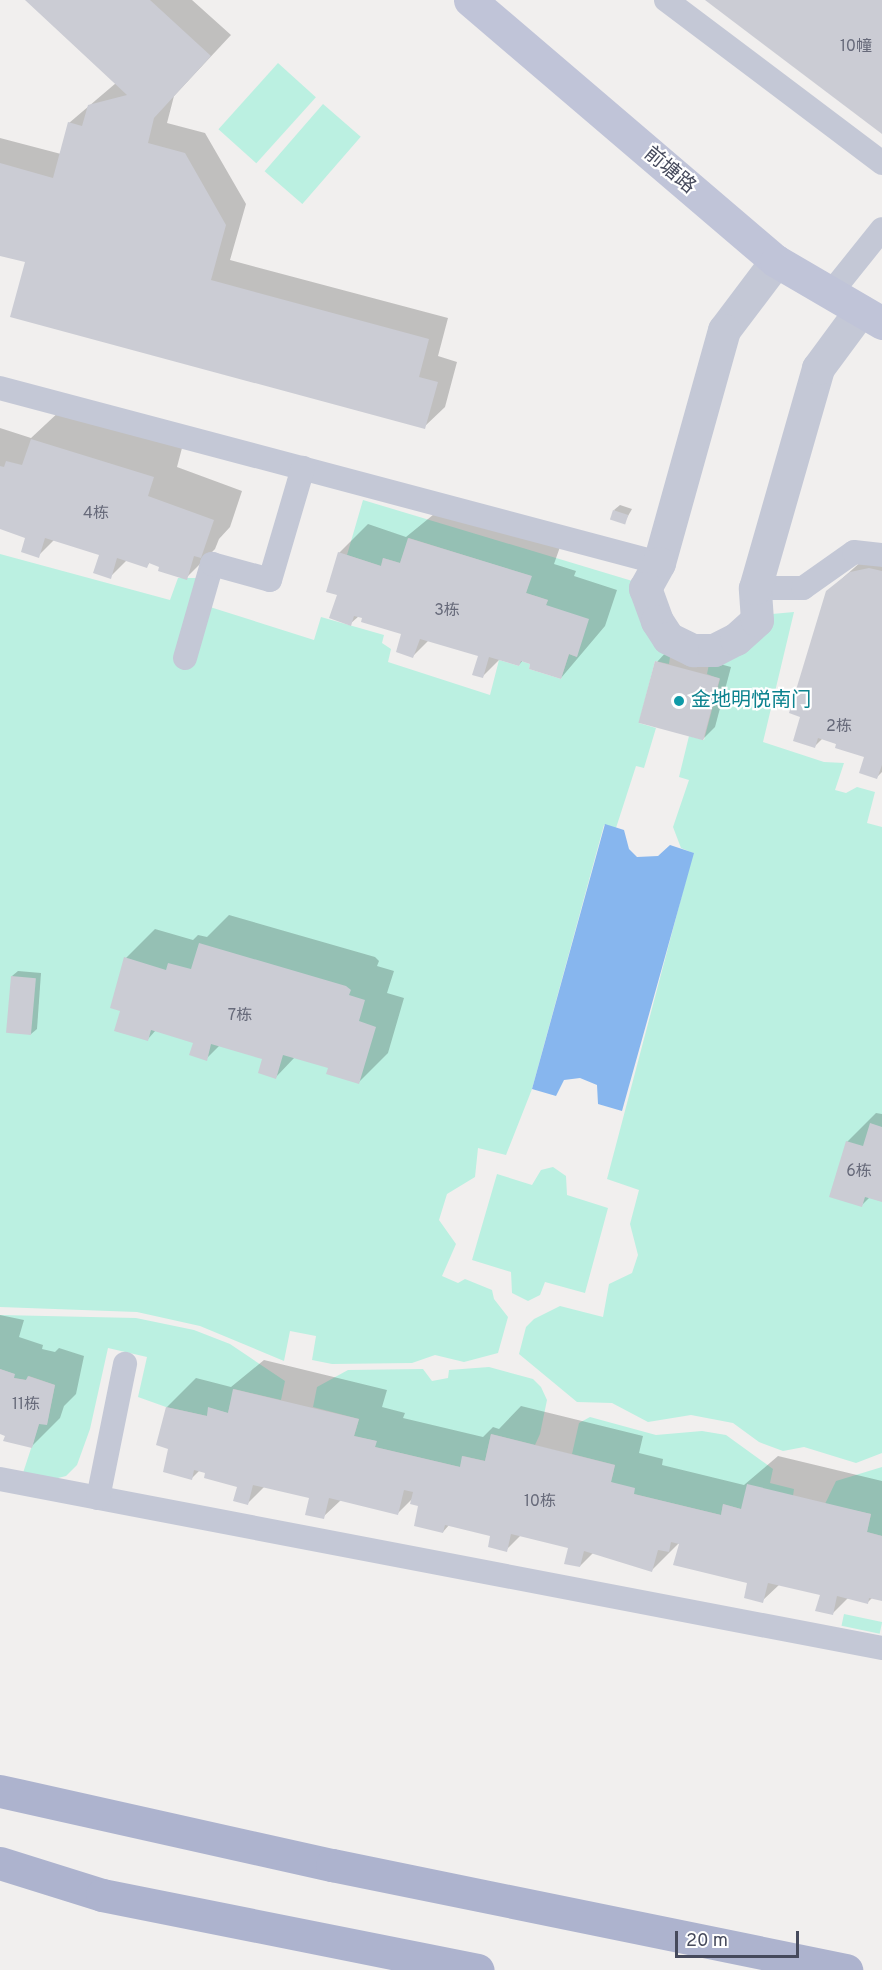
<!DOCTYPE html>
<html>
<head>
<meta charset="utf-8">
<style>
	body { margin:0 }
	#map { position:relative; width:882px; height:1970px; overflow:hidden; background:#f1efee; font-family:Overpass,"Noto Sans SC",sans-serif }
	div>[style] { position:absolute }
	.green>* { inset:0; background:#bbf0e1; transform-origin:0 0 }
	.water>* { inset:0; background:#87b6ee }
	.shadow>* { inset:0; background:#0003 }
	.building>* { inset:0; background:#cbccd4; transform-origin:0 0 }
	.lane>* { height:24px; margin:-12px; padding:0 12px; transform-origin:12px; border-radius:12px; background:#c4c8d6 }
	.street>* { height:33px; margin:-16.5px; padding:0 16.5px; transform-origin:16.5px; border-radius:16.5px; background:#c4c8d6 }
	.secondary>* { height:33px; margin:-16.5px; padding:0 16.5px; transform-origin:16.5px; border-radius:16.5px; background:#c0c4d8 }
	.primary>* { height:33px; margin:-16.5px; padding:0 16.5px; transform-origin:16.5px; border-radius:16.5px; background:#adb3ce }
	.dots>* { width:16px; height:16px; translate:-50% -50%; box-sizing:border-box; border:3px solid #fff; border-radius:50% }
	span { translate:-50% -50%; white-space:nowrap; text-align:center; line-height:1.15; -webkit-text-stroke:4.5px #fff; paint-order:stroke }
	.number-label { font-size:16px; color:#676a7a }
	.number-label span { -webkit-text-stroke-width:0 }
	.street-label { font-size:20px; color:#464a5c }
	.culture-label { font-size:20px; color:#0d838f }
	.left { translate:0 -50%; text-align:left }
	.scale { position:absolute; left:675px; top:1931px; width:124px; height:27px; box-sizing:border-box; border:3px solid #464a5c; border-top:0; padding-left:8px; font-size:18px; line-height:21px; white-space:nowrap; color:#464a5c; -webkit-text-stroke:4px #fff; paint-order:stroke }
</style>
</head>
<body>
<div id="map">
	<div class="green">
		<div style="left:278px;top:63px;width:51px;height:89px;rotate:42deg"></div>
		<div style="left:323px;top:104px;width:50px;height:89px;rotate:41deg"></div>
		<div style="clip-path:polygon(363px 500px,639px 583px,671px 650px,669px 664px,655px 661px,639px 723px,656px 728px,644px 768px,636px 766px,616px 828px,604px 825px,532px 1089px,506px 1155px,478px 1148px,475px 1177px,447px 1194px,439px 1220px,456px 1244px,442px 1276px,458px 1283px,465px 1279px,492px 1290px,494px 1299px,508px 1317px,498px 1353px,464px 1362px,435px 1355px,412px 1363px,332px 1364px,312px 1360px,316px 1336px,290px 1331px,284px 1361px,200px 1326px,137px 1312px,0 1307px,0 554px,170px 600px,178px 578px,199px 578px,210px 607px,314px 640px,321px 617px,384px 635px,382px 643px,391px 649px,388px 662px,490px 695px,499px 660px,519px 666px,521px 661px,530px 664px,529px 669px,561px 679px,569px 654px,577px 657px,546px 605px,548px 600px,526px 593px,531px 576px,409px 538px,400px 563px,383px 558px,381px 566px,347px 555px)"></div>
		<div style="clip-path:polygon(794px 612px,763px 742px,824px 762px,844px 763px,835px 790px,846px 793px,857px 787px,875px 792px,867px 823px,882px 827px,882px 1453px,856px 1463px,804px 1447px,783px 1451px,759px 1442px,733px 1423px,691px 1415px,648px 1422px,612px 1403px,577px 1402px,519px 1354px,526px 1327px,534px 1319px,560px 1306px,603px 1317px,609px 1284px,632px 1273px,638px 1255px,630px 1224px,639px 1190px,607px 1179px,693px 853px,681px 848px,673px 827px,689px 780px,679px 777px,689px 736px,704px 740px,720px 679px,707px 674px,710px 659px,772px 614px)"></div>
		<div style="clip-path:polygon(553px 1167px,566px 1176px,567px 1195px,608px 1208px,585px 1293px,545px 1282px,540px 1295px,528px 1301px,512px 1293px,511px 1272px,472px 1260px,497px 1174px,532px 1185px,541px 1170px)"></div>
		<div style="clip-path:polygon(0 1315px,136px 1318px,194px 1330px,230px 1344px,285px 1381px,281px 1400px,234px 1389px,228px 1413px,209px 1408px,207px 1416px,166px 1407px,138px 1397px,147px 1357px,108px 1348px,90px 1429px,77px 1465px,66px 1476px,54px 1479px,23px 1473px,39px 1424px,47px 1424px,55px 1385px,29px 1376px,26px 1380px,14px 1378px,14px 1374px,0 1369px)"></div>
		<div style="clip-path:polygon(489px 1367px,533px 1379px,541px 1387px,547px 1400px,540px 1434px,535px 1445px,491px 1434px,485px 1461px,463px 1456px,460px 1467px,375px 1447px,376px 1441px,354px 1436px,359px 1419px,313px 1407px,317px 1387px,348px 1370px,423px 1369px,432px 1381px,448px 1378px,449px 1370px)"></div>
		<div style="clip-path:polygon(590px 1417px,656px 1435px,702px 1431px,726px 1435px,773px 1469px,770px 1483px,794px 1489px,793px 1496px,741px 1509px,723px 1504px,721px 1515px,634px 1494px,611px 1482px,615px 1465px,572px 1454px,579px 1423px)"></div>
		<div style="clip-path:polygon(882px 1467px,882px 1536px,867px 1532px,871px 1514px,825px 1504px,836px 1481px)"></div>
		<div style="left:844px;top:1614px;width:39px;height:12px;rotate:12deg"></div>
	</div>
	<div class="water">
		<div style="clip-path:polygon(605px 824px,624px 830px,629px 849px,637px 857px,658px 856px,670px 845px,694px 853px,622px 1111px,598px 1104px,597px 1085px,580px 1078px,564px 1080px,556px 1096px,532px 1089px)"></div>
	</div>
	<div class="shadow">
		<div style="clip-path:polygon(27px 0,192px 0,231px 35px,174px 96px,167px 123px,205px 133px,246px 204px,230px 260px,448px 318px,438px 356px,457px 362px,445px 407px,424px 427px,27px 261px,0 254px,0 138px,61px 154px,69px 123px,116px 83px)"></div>
		<div style="clip-path:polygon(61px 410px,182px 448px,177px 467px,242px 491px,230px 527px,219px 539px,215px 549px,186px 578px,150px 562px,147px 566px,127px 560px,110px 577px,101px 554px,55px 539px,38px 556px,27px 537px,0 528px,0 428px,31px 438px)"></div>
		<div style="clip-path:polygon(620px 505px,632px 509px,624px 523px,614px 510px)"></div>
		<div style="clip-path:polygon(439px 510px,560px 547px,554px 564px,576px 571px,574px 576px,617px 590px,605px 626px,561px 678px,523px 660px,519px 665px,500px 659px,483px 676px,480px 655px,429px 640px,413px 656px,403px 633px,359px 616px,350px 624px,338px 594px,339px 553px,368px 524px,406px 537px)"></div>
		<div style="clip-path:polygon(882px 550px,882px 772px,877px 777px,865px 756px,823px 738px,815px 746px,802px 716px,827px 592px,872px 552px)"></div>
		<div style="clip-path:polygon(668px 650px,731px 667px,715px 727px,703px 739px,657px 662px)"></div>
		<div style="clip-path:polygon(229px 915px,375px 957px,379px 961px,377px 966px,394px 971px,387px 993px,404px 998px,388px 1053px,359px 1082px,330px 1067px,295px 1057px,276px 1077px,264px 1058px,220px 1045px,206px 1059px,195px 1042px,156px 1030px,148px 1039px,122px 1010px,126px 958px,155px 929px,193px 940px,198px 935px,207px 937px)"></div>
		<div style="clip-path:polygon(18px 971px,41px 973px,37px 1029px,31px 1034px,12px 976px)"></div>
		<div style="clip-path:polygon(876px 1113px,882px 1114px,882px 1201px,870px 1197px,862px 1205px,847px 1142px)"></div>
		<div style="clip-path:polygon(0 1315px,24px 1320px,19px 1337px,43px 1345px,42px 1349px,55px 1352px,59px 1348px,84px 1356px,76px 1394px,64px 1406px,60px 1418px,31px 1447px,0 1433px)"></div>
		<div style="clip-path:polygon(264px 1360px,387px 1390px,382px 1407px,405px 1413px,403px 1418px,483px 1437px,493px 1427px,499px 1429px,521px 1406px,643px 1436px,639px 1453px,663px 1459px,662px 1465px,744px 1485px,778px 1456px,882px 1481px,882px 1599px,873px 1597px,868px 1602px,848px 1598px,832px 1614px,822px 1594px,780px 1584px,762px 1601px,749px 1582px,681px 1541px,652px 1570px,594px 1552px,580px 1566px,570px 1547px,521px 1535px,506px 1550px,492px 1535px,449px 1525px,443px 1532px,413px 1498px,398px 1513px,341px 1500px,323px 1517px,311px 1497px,265px 1486px,248px 1503px,238px 1486px,200px 1470px,192px 1478px,170px 1448px,167px 1407px,196px 1378px,231px 1387px)"></div>
	</div>
	<div class="building">
		<div style="clip-path:polygon(25px 0,150px 0,211px 56px,154px 118px,148px 143px,185px 153px,226px 225px,211px 280px,429px 339px,419px 377px,438px 382px,425px 429px,10px 317px,25px 262px,0 256px,0 163px,53px 178px,68px 122px,82px 126px,88px 105px,127px 95px)"></div>
		<div style="clip-path:polygon(705px 0,882px 0,882px 134px,730px 19px)"></div>
		<div style="clip-path:polygon(31px 439px,154px 477px,148px 496px,214px 520px,201px 558px,194px 556px,187px 580px,158px 571px,159px 567px,149px 563px,147px 568px,117px 558px,111px 579px,93px 573px,99px 555px,45px 538px,39px 558px,21px 552px,25px 538px,0 529px,0 466px,4px 467px,6px 461px,22px 465px)"></div>
		<div style="left:613px;top:510px;width:16px;height:10px;rotate:18deg"></div>
		<div style="clip-path:polygon(408px 538px,532px 576px,526px 593px,548px 600px,546px 605px,589px 619px,577px 657px,569px 654px,561px 679px,529px 669px,530px 664px,521px 661px,519px 666px,489px 657px,483px 678px,472px 675px,478px 656px,420px 639px,413px 658px,396px 652px,401px 634px,361px 622px,362px 618px,354px 616px,351px 626px,329px 618px,337px 595px,326px 592px,338px 552px,381px 566px,383px 558px,400px 563px)"></div>
		<div style="clip-path:polygon(869px 568px,882px 571px,882px 765px,877px 779px,859px 773px,864px 757px,835px 748px,836px 744px,818px 738px,815px 748px,793px 741px,800px 717px,789px 713px,826px 591px,850px 572px)"></div>
		<div style="left:655px;top:661px;width:67px;height:64px;rotate:15deg"></div>
		<div style="clip-path:polygon(199px 943px,346px 986px,351px 990px,349px 995px,365px 1000px,359px 1021px,376px 1027px,359px 1084px,326px 1074px,328px 1068px,283px 1055px,276px 1079px,258px 1073px,262px 1059px,211px 1044px,207px 1061px,189px 1055px,193px 1043px,151px 1030px,148px 1041px,114px 1031px,120px 1011px,110px 1008px,124px 957px,166px 970px,168px 963px,191px 969px)"></div>
		<div style="left:11px;top:976px;width:25px;height:57px;rotate:5deg"></div>
		<div style="clip-path:polygon(870px 1123px,882px 1127px,882px 1202px,865px 1197px,862px 1207px,829px 1197px,846px 1141px,863px 1146px)"></div>
		<div style="clip-path:polygon(0 1369px,15px 1374px,14px 1378px,26px 1380px,28px 1376px,55px 1385px,47px 1425px,39px 1424px,32px 1448px,3px 1441px,5px 1436px,0 1434px)"></div>
		<div style="clip-path:polygon(233px 1389px,359px 1419px,354px 1436px,377px 1441px,375px 1447px,460px 1467px,462px 1456px,485px 1461px,491px 1434px,615px 1465px,611px 1482px,635px 1488px,634px 1494px,721px 1515px,723px 1504px,741px 1509px,747px 1484px,871px 1514px,867px 1532px,882px 1536px,882px 1601px,869px 1598px,868px 1604px,837px 1596px,833px 1615px,815px 1611px,820px 1595px,768px 1583px,763px 1603px,744px 1598px,747px 1583px,673px 1565px,679px 1544px,671px 1542px,669px 1552px,658px 1550px,652px 1572px,584px 1551px,580px 1567px,564px 1564px,568px 1548px,511px 1534px,507px 1552px,488px 1547px,490px 1536px,445px 1525px,443px 1533px,414px 1526px,418px 1506px,410px 1504px,413px 1492px,404px 1490px,398px 1515px,329px 1498px,324px 1519px,305px 1515px,309px 1498px,253px 1485px,248px 1505px,233px 1501px,237px 1487px,204px 1478px,205px 1473px,194px 1470px,192px 1480px,163px 1472px,168px 1449px,156px 1445px,166px 1407px,207px 1416px,208px 1407px,228px 1413px)"></div>
	</div>
	<div class="lane">
		<div style="left:666px;top:0;width:271px;rotate:37deg"></div>
		<div style="left:830px;top:294px;width:83px;rotate:-51.3deg"></div>
		<div style="left:0;top:388px;width:682px;rotate:14.87deg"></div>
		<div style="left:755px;top:588px;width:48px"></div>
		<div style="left:803px;top:588px;width:62px;rotate:-35.2deg"></div>
		<div style="left:854px;top:552px;width:28px;rotate:6deg"></div>
		<div style="left:185px;top:658px;width:98px;rotate:-74deg"></div>
		<div style="left:212px;top:564px;width:60px;rotate:15.4deg"></div>
		<div style="left:270px;top:580px;width:117px;rotate:-73.6deg"></div>
		<div style="left:0;top:1479px;width:898px;rotate:10.85deg"></div>
		<div style="left:98px;top:1498px;width:137px;rotate:-78.6deg"></div>
	</div>
	<div class="street">
		<div style="left:776px;top:261px;width:86px;rotate:127deg"></div>
		<div style="left:724px;top:330px;width:242px;rotate:105.6deg"></div>
		<div style="left:659px;top:563px;width:29px;rotate:119deg"></div>
		<div style="left:645px;top:588px;width:35px;rotate:70deg"></div>
		<div style="left:657px;top:621px;width:20px;rotate:57deg"></div>
		<div style="left:668px;top:638px;width:28px;rotate:26deg"></div>
		<div style="left:693px;top:650px;width:21px"></div>
		<div style="left:714px;top:650px;width:25px;rotate:-27deg"></div>
		<div style="left:736px;top:639px;width:28px;rotate:-42deg"></div>
		<div style="left:757px;top:620px;width:32px;rotate:-94deg"></div>
		<div style="left:755px;top:588px;width:229px;rotate:-74deg"></div>
		<div style="left:818px;top:368px;width:71px;rotate:-53.6deg"></div>
	</div>
	<div class="secondary">
		<div style="left:470px;top:0;width:402px;rotate:40.5deg"></div>
		<div style="left:776px;top:261px;width:123px;rotate:30.3deg"></div>
	</div>
	<div class="primary">
		<div style="left:0;top:1791px;width:340px;rotate:12.6deg"></div>
		<div style="left:332px;top:1865px;width:525px;rotate:11.55deg"></div>
		<div style="left:0;top:1863px;width:107px;rotate:17.4deg"></div>
		<div style="left:102px;top:1895px;width:383px;rotate:11.3deg"></div>
	</div>
	<div class="dots">
		<div style="left:679px;top:701px;background:#0f9aa8"></div>
	</div>
	<div class="number-label">
		<span style="left:856px;top:47px">10幢</span>
		<span style="left:96px;top:514px">4栋</span>
		<span style="left:447px;top:611px">3栋</span>
		<span style="left:839px;top:727px">2栋</span>
		<span style="left:240px;top:1016px">7栋</span>
		<span style="left:859px;top:1172px">6栋</span>
		<span style="left:26px;top:1405px">11栋</span>
		<span style="left:540px;top:1502px">10栋</span>
	</div>
	<div class="street-label">
		<span style="left:669px;top:171px;rotate:40deg">前塘路</span>
	</div>
	<div class="culture-label">
		<span class="left" style="left:691px;top:701px">金地明悦南门</span>
	</div>
	<div class="scale">20 m</div>
</div>
</body>
</html>
